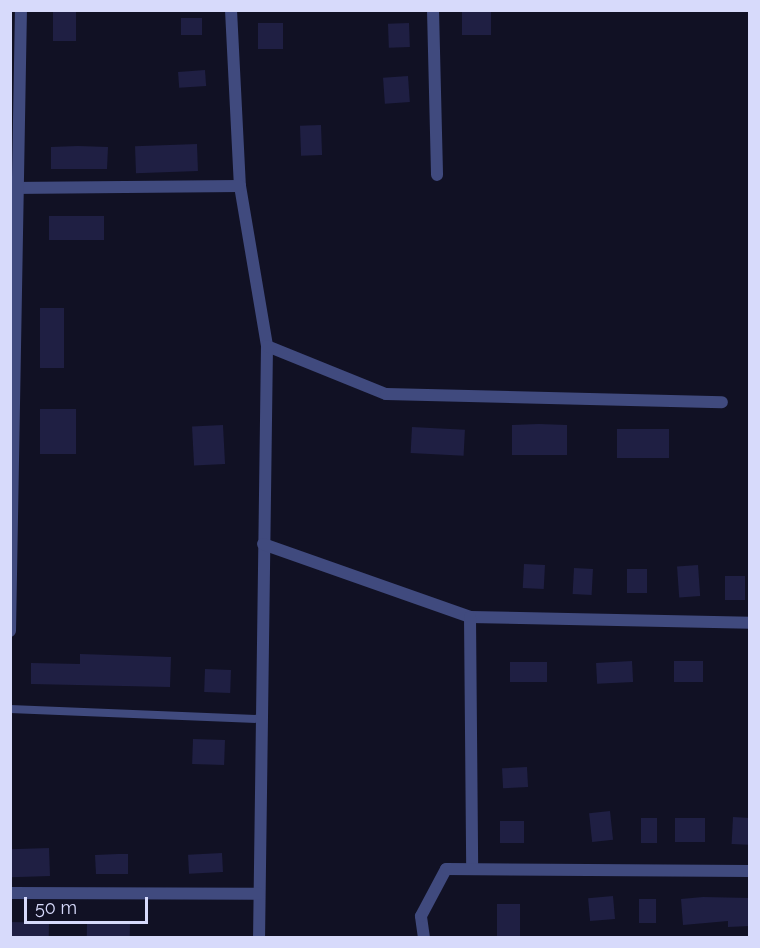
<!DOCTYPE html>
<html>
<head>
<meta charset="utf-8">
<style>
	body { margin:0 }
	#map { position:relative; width:760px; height:948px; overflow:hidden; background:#111124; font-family:Raleway,sans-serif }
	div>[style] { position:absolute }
	.building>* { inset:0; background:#1f1f43; transform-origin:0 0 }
	.service>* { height:8px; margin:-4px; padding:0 4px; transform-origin:4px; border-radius:4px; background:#404a7e }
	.minor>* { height:12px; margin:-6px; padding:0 6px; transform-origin:6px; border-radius:6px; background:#404a7e }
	span { translate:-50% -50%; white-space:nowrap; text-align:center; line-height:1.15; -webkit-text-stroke:6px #111124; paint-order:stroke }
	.frame { position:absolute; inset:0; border:12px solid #d7dafb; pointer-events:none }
	.scale { position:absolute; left:24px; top:897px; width:124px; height:27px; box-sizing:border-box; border:3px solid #d7dafb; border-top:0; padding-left:8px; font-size:18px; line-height:21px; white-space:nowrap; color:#d7dafb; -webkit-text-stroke:4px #111124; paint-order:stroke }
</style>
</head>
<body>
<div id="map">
	<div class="building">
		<div style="left:53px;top:10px;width:23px;height:31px"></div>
		<div style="left:462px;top:10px;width:29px;height:25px"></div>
		<div style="left:181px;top:18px;width:21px;height:17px"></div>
		<div style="left:258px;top:23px;width:25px;height:26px"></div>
		<div style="left:409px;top:23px;width:24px;height:21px;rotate:88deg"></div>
		<div style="left:205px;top:70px;width:16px;height:27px;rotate:86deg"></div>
		<div style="left:408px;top:76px;width:26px;height:25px;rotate:86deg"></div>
		<div style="left:321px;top:125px;width:30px;height:21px;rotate:88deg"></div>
		<div style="left:197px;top:144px;width:27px;height:62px;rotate:88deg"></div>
		<div style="clip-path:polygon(78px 146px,108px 147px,107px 169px,51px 169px,51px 147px)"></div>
		<div style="left:49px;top:216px;width:55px;height:24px"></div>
		<div style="left:40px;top:308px;width:24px;height:60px"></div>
		<div style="left:40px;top:409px;width:36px;height:45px"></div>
		<div style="clip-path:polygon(539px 424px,567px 425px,567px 455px,512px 455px,512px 425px)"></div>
		<div style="left:223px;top:425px;width:39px;height:31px;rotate:87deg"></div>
		<div style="left:412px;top:427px;width:53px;height:26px;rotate:3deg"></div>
		<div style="left:617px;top:429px;width:52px;height:29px"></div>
		<div style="left:524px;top:564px;width:21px;height:24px;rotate:3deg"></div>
		<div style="left:698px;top:565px;width:31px;height:21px;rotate:86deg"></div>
		<div style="left:574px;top:568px;width:19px;height:26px;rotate:3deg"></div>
		<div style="left:627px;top:569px;width:20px;height:24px"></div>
		<div style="left:725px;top:576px;width:20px;height:24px"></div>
		<div style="clip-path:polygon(80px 654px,171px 657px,170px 687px,31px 684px,31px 663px,80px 664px)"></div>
		<div style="left:632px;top:661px;width:21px;height:36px;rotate:87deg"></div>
		<div style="left:674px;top:661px;width:29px;height:21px"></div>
		<div style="left:510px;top:662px;width:37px;height:20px"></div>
		<div style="left:205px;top:669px;width:26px;height:23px;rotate:2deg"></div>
		<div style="left:193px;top:739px;width:32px;height:25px;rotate:2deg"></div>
		<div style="left:527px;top:767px;width:20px;height:25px;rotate:87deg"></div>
		<div style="left:610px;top:811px;width:29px;height:21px;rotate:84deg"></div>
		<div style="left:733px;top:817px;width:17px;height:27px;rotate:3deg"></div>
		<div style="left:657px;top:818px;width:25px;height:16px;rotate:90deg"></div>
		<div style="left:675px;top:818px;width:30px;height:24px"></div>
		<div style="left:500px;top:821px;width:24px;height:22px"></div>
		<div style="left:49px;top:848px;width:28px;height:39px;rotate:88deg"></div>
		<div style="left:222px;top:853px;width:19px;height:34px;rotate:87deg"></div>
		<div style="clip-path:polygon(118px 854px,128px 854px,128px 874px,96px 874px,95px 855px)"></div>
		<div style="left:613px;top:896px;width:23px;height:25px;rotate:85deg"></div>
		<div style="clip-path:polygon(703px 897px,750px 898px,750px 926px,728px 927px,728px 921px,683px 925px,681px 899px)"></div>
		<div style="left:639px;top:899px;width:17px;height:24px"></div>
		<div style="left:497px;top:904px;width:23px;height:34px"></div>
		<div style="left:10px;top:922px;width:39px;height:16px;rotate:1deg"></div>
		<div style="left:87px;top:922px;width:43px;height:16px;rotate:1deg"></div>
	</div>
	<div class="service">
		<div style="left:10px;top:709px;width:252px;rotate:2.3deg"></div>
	</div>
	<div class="minor">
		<div style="left:231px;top:10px;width:176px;rotate:87.1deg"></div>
		<div style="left:240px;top:186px;width:162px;rotate:80.4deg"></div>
		<div style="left:267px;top:346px;width:592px;rotate:90.77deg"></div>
		<div style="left:433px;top:10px;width:165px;rotate:88.6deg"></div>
		<div style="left:10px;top:188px;width:230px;rotate:-0.5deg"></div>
		<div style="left:267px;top:346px;width:128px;rotate:22deg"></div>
		<div style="left:386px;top:394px;width:336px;rotate:1.4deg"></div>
		<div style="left:263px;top:544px;width:219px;rotate:19.4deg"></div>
		<div style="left:470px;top:617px;width:280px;rotate:1.2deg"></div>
		<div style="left:470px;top:617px;width:252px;rotate:89.5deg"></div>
		<div style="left:10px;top:631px;width:621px;rotate:-88.99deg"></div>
		<div style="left:10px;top:893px;width:249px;rotate:0.2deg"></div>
		<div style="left:424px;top:938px;width:22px;rotate:-98deg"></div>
		<div style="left:421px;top:916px;width:53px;rotate:-62deg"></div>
		<div style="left:446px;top:869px;width:304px;rotate:0.4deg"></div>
	</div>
	<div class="frame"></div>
	<div class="scale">50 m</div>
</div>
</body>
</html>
